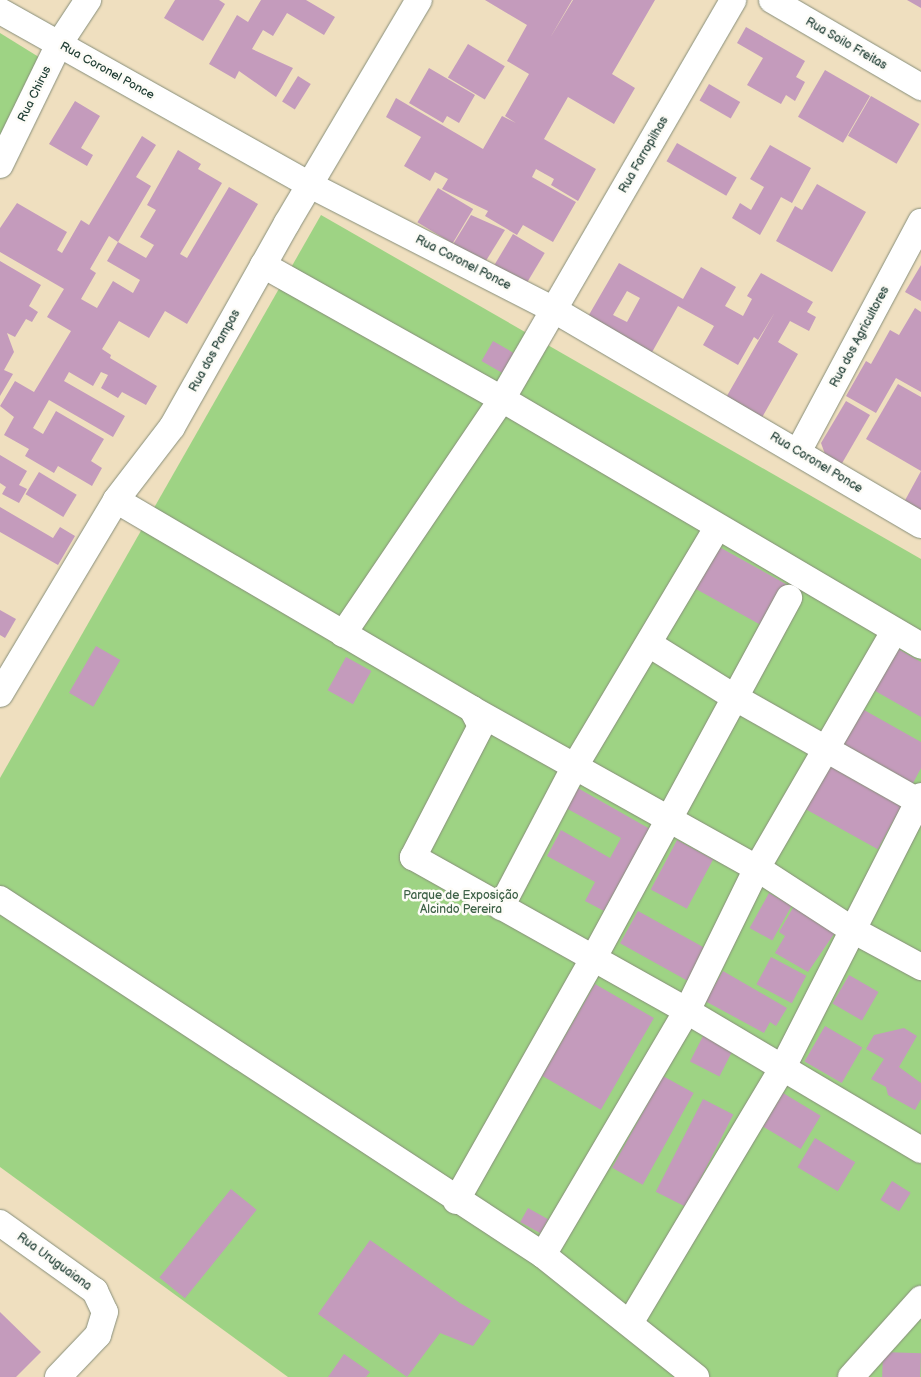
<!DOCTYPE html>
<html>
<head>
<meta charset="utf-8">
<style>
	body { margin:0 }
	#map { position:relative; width:921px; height:1377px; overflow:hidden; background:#efdfbf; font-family:"Balsamiq Sans",sans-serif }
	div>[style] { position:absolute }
	.green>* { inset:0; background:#9ed384 }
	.building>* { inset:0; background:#c49bbc; transform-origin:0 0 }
	.roads { filter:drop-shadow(0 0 1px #878e7a) drop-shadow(0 0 1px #878e7a) }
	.minor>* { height:26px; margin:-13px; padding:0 13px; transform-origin:13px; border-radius:13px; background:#fff }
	span { translate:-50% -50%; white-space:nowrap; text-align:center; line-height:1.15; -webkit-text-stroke:5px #fdfcf7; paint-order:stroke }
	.street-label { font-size:12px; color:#1f3d34 }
	.park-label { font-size:12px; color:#3f6248 }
</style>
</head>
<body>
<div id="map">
	<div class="green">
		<div style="clip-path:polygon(0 33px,42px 59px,0 136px)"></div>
		<div style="clip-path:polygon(321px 215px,921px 559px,921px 1377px,288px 1377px,0 1167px,0 778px)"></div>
	</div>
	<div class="building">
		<div style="clip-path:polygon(175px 0,219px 0,225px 4px,203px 41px,164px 18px)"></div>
		<div style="clip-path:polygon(261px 0,306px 0,335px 17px,324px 35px,287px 13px,273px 36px,263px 30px,252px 49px,293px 68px,276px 97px,239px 71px,235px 79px,209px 64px,237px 15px,248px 22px)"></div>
		<div style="clip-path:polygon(485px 0,572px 0,550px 38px,573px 0,655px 0,612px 74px,635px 88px,614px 124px,568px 97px,544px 139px,596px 169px,578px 201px,551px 185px,554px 179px,536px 169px,532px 177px,576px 202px,553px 242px,523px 225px,517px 235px,485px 216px,488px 211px,442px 189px,448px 179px,435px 172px,430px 181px,404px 166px,421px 137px,386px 117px,396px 98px,483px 149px,502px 116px,516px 123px,505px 116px,529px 74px,507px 61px,527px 25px)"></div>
		<div style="clip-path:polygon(907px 0,921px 0,921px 8px)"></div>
		<div style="clip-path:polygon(746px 27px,805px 61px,796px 77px,805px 82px,795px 101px,786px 95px,781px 104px,747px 85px,763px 58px,737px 43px)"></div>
		<div style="left:468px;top:44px;width:43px;height:39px;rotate:31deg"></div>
		<div style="clip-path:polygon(429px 68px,475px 95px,459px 123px,447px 116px,443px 123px,409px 103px)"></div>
		<div style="left:825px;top:70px;width:52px;height:54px;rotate:30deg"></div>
		<div style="left:298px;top:76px;width:15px;height:30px;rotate:32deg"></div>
		<div style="left:709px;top:84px;width:36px;height:19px;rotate:30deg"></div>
		<div style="left:871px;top:96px;width:56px;height:46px;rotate:30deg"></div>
		<div style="clip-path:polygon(75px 101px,100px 116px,81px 148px,93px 155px,87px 166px,49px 144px)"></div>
		<div style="clip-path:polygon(142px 136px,156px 145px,136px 177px,151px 186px,118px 242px,109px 236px,90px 269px,96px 273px,81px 299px,97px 308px,113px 281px,133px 293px,140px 280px,107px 261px,118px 242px,146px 258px,154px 245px,140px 237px,156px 210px,147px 205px,178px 150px,201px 164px,198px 169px,222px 183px,180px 254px,187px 258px,229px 187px,258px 204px,187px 324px,165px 311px,149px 338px,119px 321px,102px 349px,111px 355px,110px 358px,157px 386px,146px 405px,122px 392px,118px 398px,101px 388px,108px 375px,101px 372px,93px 386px,69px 372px,64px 381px,125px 416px,113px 437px,49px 400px,33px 428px,43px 434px,56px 411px,104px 439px,91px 461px,102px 468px,92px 486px,58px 466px,54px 473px,25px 456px,29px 449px,4px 435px,14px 417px,0 406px,15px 381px,34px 392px,71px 331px,47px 317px,64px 289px,0 252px,0 228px,17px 203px,67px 232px,57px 250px,62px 253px,81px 220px,89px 225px)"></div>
		<div style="left:677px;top:143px;width:69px;height:21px;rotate:30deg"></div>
		<div style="clip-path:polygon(770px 145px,811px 168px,792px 203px,781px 197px,760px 235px,732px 218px,740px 203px,751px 210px,764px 187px,750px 179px)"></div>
		<div style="clip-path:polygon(817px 184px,866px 212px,832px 272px,776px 241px,795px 206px,802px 210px)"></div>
		<div style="left:438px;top:188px;width:41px;height:40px;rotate:31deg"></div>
		<div style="clip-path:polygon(471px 215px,505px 230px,484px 264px,452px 246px)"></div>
		<div style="left:513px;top:234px;width:37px;height:43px;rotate:31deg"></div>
		<div style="clip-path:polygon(0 261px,41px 285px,29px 306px,38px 312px,32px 322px,26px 319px,15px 337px,7px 333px,14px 352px,4px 370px,13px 374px,0 396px)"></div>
		<div style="clip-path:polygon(evenodd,619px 263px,683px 299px,701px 267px,736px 287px,725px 306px,743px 316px,752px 299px,747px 296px,761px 273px,813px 302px,807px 312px,816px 317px,809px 331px,790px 321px,778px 342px,798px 354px,760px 421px,724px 401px,775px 312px,758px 340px,754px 337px,738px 365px,703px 345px,714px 326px,678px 306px,651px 354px,586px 320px,619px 263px,627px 291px,640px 298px,627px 322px,613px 315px,627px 291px)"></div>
		<div style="clip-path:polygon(921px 265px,921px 301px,905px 292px)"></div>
		<div style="clip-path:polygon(915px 308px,921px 312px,921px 392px,896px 378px,876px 413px,846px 396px,866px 361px,871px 364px,890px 330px,899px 335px)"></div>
		<div style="left:493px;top:341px;width:28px;height:23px;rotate:30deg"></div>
		<div style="clip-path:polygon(898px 384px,921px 397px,921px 471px,866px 439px)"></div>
		<div style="clip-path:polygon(846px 401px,870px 415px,841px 465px,826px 457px,821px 443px)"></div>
		<div style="clip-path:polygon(0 455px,27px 471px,19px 485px,27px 489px,19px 503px,2px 494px,6px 487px,0 483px)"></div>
		<div style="clip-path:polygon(921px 471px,921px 511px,903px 504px)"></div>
		<div style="left:39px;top:472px;width:44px;height:26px;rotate:31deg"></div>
		<div style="clip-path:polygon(0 507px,53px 538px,60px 527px,75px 536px,58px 565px,0 532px)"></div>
		<div style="left:712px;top:543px;width:85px;height:48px;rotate:29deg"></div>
		<div style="clip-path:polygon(0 610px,16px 619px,5px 638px,0 635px)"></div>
		<div style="left:96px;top:646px;width:28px;height:54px;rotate:30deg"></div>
		<div style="clip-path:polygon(893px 646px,921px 662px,921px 717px,870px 688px)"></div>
		<div style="left:346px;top:657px;width:29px;height:38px;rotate:29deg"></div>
		<div style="clip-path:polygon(857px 706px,921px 742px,921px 768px,911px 787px,836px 745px)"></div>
		<div style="left:822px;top:760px;width:92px;height:51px;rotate:29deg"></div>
		<div style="clip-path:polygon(576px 787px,650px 829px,604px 911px,585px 901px,595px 882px,547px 856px,561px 830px,610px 858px,621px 838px,564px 807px)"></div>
		<div style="left:677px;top:840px;width:41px;height:56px;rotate:28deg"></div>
		<div style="left:769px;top:893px;width:26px;height:40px;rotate:29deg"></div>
		<div style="clip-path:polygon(794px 906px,836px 931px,808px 972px,775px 953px,785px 936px,779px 932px)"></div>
		<div style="left:638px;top:911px;width:77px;height:37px;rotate:29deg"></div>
		<div style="left:771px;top:957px;width:40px;height:31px;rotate:28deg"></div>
		<div style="clip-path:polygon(723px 971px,787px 1008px,776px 1026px,770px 1022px,764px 1033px,705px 1001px)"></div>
		<div style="left:849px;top:975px;width:34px;height:33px;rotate:30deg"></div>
		<div style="left:595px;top:984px;width:68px;height:106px;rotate:30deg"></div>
		<div style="left:825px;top:1026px;width:43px;height:41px;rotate:30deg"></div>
		<div style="clip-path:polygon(904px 1028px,917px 1036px,899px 1067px,921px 1083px,921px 1099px,915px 1110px,888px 1095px,886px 1087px,871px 1079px,884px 1059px,866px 1049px,874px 1035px)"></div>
		<div style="left:705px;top:1032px;width:33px;height:33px;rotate:27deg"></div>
		<div style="left:663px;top:1076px;width:35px;height:105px;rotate:29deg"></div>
		<div style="left:783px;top:1093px;width:44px;height:39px;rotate:31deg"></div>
		<div style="left:703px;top:1099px;width:34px;height:104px;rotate:27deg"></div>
		<div style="left:815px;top:1138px;width:47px;height:34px;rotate:31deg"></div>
		<div style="left:892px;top:1181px;width:22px;height:22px;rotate:32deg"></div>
		<div style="left:231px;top:1189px;width:33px;height:114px;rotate:39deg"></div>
		<div style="left:528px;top:1208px;width:23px;height:16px;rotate:29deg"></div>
		<div style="clip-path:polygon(370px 1240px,460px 1303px,491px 1321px,473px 1346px,440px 1333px,407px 1377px,318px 1314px)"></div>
		<div style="clip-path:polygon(0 1312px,41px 1352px,16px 1377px,0 1377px)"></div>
		<div style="left:883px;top:1352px;width:38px;height:25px;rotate:2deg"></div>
		<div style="clip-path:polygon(344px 1354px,370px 1372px,366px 1377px,328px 1377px)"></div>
	</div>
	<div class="roads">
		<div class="minor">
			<div style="left:772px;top:0;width:173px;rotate:30.3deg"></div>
			<div style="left:0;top:11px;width:355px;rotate:29.3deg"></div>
			<div style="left:310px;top:185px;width:276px;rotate:27.1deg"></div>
			<div style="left:556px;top:311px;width:423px;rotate:30.4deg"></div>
			<div style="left:0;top:165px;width:135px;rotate:-64deg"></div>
			<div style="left:59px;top:44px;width:53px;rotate:-56.6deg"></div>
			<div style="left:263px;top:265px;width:274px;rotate:29.3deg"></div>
			<div style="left:502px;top:399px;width:486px;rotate:30.5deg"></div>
			<div style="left:798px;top:452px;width:261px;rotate:-61.9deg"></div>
			<div style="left:116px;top:500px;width:413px;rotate:30.4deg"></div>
			<div style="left:472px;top:709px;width:326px;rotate:29.2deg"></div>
			<div style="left:757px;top:868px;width:112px;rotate:33deg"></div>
			<div style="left:851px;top:929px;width:80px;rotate:28.5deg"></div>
			<div style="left:343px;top:634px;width:284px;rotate:-55.9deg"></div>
			<div style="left:502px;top:399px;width:461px;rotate:-59.9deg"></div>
			<div style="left:649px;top:644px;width:100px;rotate:31.9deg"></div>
			<div style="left:734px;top:697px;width:215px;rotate:29.5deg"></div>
			<div style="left:0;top:694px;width:226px;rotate:-59.1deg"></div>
			<div style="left:116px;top:500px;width:92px;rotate:-52.5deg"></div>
			<div style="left:172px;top:427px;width:234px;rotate:-60.6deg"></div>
			<div style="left:287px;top:223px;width:259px;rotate:-59.4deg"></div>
			<div style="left:472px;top:709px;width:19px;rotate:62deg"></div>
			<div style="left:481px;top:726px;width:148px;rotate:117.4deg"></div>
			<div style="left:413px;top:857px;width:314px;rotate:29.3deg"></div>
			<div style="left:687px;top:1011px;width:272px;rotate:30.7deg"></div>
			<div style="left:0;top:899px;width:649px;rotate:33.25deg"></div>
			<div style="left:543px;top:1255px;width:196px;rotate:38.6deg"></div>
			<div style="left:501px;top:907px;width:159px;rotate:-62.3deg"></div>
			<div style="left:575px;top:766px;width:277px;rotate:-59.2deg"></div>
			<div style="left:456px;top:1201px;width:278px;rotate:-60.5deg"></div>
			<div style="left:593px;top:959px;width:411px;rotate:-61.5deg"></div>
			<div style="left:0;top:1223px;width:117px;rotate:35.6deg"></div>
			<div style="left:95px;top:1291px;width:23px;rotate:65deg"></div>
			<div style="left:105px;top:1312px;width:24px;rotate:107deg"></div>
			<div style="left:98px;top:1335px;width:58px;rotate:133.6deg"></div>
			<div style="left:543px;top:1255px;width:283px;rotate:-59.5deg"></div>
			<div style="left:687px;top:1011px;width:159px;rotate:-63.9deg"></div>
			<div style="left:757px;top:868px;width:273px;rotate:-59.9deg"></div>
			<div style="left:630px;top:1323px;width:298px;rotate:-59.1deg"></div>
			<div style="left:783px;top:1067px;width:304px;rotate:-63deg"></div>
			<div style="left:851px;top:1377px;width:105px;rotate:-48.1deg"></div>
		</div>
	</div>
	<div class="street-label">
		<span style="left:846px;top:44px;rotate:30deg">Rua Soilo Freitas</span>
		<span style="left:107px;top:71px;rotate:29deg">Rua Coronel Ponce</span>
		<span style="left:35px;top:94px;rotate:-64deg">Rua Chirus</span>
		<span style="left:644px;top:155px;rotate:-60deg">Rua Farropilhas</span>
		<span style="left:463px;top:263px;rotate:27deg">Rua Coronel Ponce</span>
		<span style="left:860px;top:337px;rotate:-62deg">Rua dos Agricultores</span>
		<span style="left:215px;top:351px;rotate:-61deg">Rua dos Pampas</span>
		<span style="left:816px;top:463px;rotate:31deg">Rua Coronel Ponce</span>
		<span style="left:54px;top:1262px;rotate:36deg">Rua Uruguaiana</span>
	</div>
	<div class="park-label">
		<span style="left:461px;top:903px">Parque de Exposição<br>Alcindo Pereira</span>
	</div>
</div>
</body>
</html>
